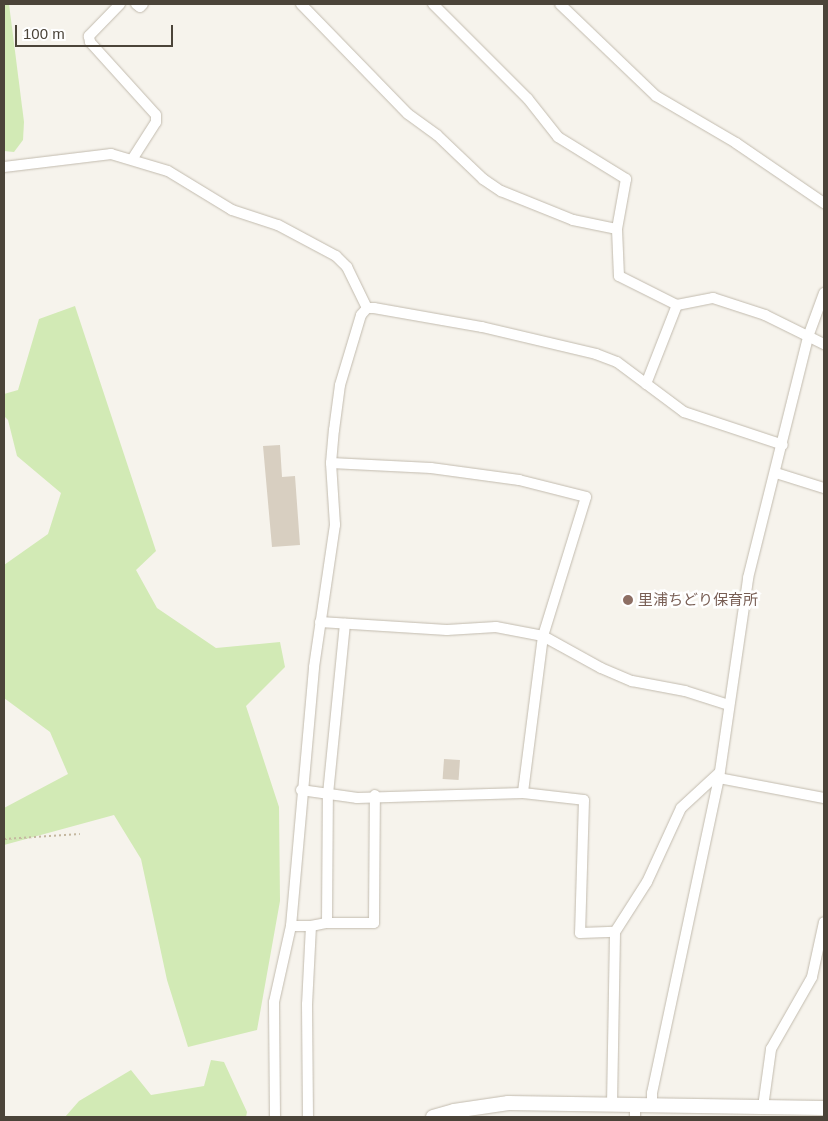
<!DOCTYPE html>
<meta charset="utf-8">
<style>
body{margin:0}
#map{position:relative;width:828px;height:1121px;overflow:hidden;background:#f6f3ec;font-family:Arial,"Noto Sans JP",sans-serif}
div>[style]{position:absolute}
.green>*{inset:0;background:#d2eab5}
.building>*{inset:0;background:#d8cfc1;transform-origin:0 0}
.path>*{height:2px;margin-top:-1px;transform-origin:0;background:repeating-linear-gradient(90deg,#c4b79f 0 2.5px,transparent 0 5px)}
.roads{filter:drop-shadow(0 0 1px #c2bbae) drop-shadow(0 0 1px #c2bbae)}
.minor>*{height:10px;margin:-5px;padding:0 5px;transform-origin:5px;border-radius:5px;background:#fff}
.tertiary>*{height:14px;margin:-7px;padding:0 7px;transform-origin:7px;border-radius:7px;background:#fff}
.dots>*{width:14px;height:14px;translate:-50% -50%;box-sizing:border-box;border:2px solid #fff;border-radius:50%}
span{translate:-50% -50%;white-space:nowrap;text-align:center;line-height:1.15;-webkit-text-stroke:5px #fff;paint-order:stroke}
.education-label{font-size:15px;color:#785e54}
.left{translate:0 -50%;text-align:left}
.frame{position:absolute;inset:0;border:5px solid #4b4439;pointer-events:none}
.scale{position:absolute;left:15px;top:25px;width:158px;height:22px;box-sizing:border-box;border:2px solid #4b4439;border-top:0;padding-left:6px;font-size:15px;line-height:18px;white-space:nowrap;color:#4b4439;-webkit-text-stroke:4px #fff;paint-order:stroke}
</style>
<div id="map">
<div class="green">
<i style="clip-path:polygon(4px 4px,9px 4px,24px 122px,23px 140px,14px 152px,4px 151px)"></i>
<i style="clip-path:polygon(75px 306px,156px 551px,136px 570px,157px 608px,216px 648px,280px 642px,285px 667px,246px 706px,279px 807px,280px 901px,257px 1030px,188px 1047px,167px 980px,141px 859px,114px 815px,4px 845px,4px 808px,68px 774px,50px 732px,4px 698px,4px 565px,48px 534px,61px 493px,17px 456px,8px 420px,4px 416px,4px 394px,18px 390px,39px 319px)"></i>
<i style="clip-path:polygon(211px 1060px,224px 1062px,247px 1112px,246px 1117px,65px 1117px,79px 1101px,131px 1070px,151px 1095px,204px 1086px)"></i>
</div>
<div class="building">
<i style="clip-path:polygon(280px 445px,282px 477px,295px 476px,300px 545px,272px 547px,263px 446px)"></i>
<i style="left:444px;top:759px;width:16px;height:20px;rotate:4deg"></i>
</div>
<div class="path">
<i style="left:4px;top:839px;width:76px;rotate:-3.8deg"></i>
</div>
<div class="roads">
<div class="minor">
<i style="left:120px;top:4px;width:45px;rotate:134.1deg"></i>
<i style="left:89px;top:36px;width:6px;rotate:81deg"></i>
<i style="left:90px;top:42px;width:98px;rotate:47.9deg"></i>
<i style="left:156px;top:115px;width:7px;rotate:90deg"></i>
<i style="left:156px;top:122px;width:43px;rotate:122.6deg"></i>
<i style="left:136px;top:4px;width:5px;rotate:37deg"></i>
<i style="left:140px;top:7px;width:4px;rotate:-45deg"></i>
<i style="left:301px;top:4px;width:153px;rotate:45.8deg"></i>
<i style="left:408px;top:114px;width:36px;rotate:36deg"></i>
<i style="left:437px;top:135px;width:64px;rotate:43.7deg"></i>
<i style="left:483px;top:179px;width:22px;rotate:34deg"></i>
<i style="left:501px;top:191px;width:78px;rotate:21.9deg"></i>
<i style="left:573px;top:220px;width:45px;rotate:11.6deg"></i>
<i style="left:433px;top:4px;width:134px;rotate:45deg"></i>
<i style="left:528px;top:99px;width:48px;rotate:51.7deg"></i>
<i style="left:558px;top:137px;width:80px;rotate:31.7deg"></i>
<i style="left:626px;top:179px;width:51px;rotate:100.2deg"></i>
<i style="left:617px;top:229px;width:47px;rotate:87.6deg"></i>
<i style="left:619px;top:276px;width:65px;rotate:26.6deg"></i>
<i style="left:677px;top:305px;width:37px;rotate:-11deg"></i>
<i style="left:713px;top:298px;width:55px;rotate:18.1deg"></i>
<i style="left:765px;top:315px;width:66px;rotate:26.2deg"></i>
<i style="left:560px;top:4px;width:133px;rotate:43.8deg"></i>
<i style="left:656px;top:96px;width:93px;rotate:30.4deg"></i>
<i style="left:736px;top:143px;width:107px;rotate:34.3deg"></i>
<i style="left:4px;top:167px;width:108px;rotate:-6.9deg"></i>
<i style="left:111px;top:154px;width:59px;rotate:16.6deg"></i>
<i style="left:168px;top:171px;width:75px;rotate:31.4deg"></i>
<i style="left:232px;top:210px;width:48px;rotate:18.1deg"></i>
<i style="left:278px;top:225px;width:66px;rotate:28.1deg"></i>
<i style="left:336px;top:256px;width:16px;rotate:45deg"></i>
<i style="left:347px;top:267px;width:46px;rotate:64deg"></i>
<i style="left:646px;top:384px;width:85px;rotate:-68.6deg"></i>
<i style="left:331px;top:463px;width:100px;rotate:2.9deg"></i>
<i style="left:431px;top:468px;width:89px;rotate:7.8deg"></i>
<i style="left:519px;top:480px;width:69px;rotate:14.2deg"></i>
<i style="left:586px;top:497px;width:145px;rotate:107.2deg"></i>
<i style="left:543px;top:636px;width:158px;rotate:97.3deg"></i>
<i style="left:776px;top:473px;width:50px;rotate:17.4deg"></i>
<i style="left:320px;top:622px;width:127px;rotate:3.6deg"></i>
<i style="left:447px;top:630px;width:49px;rotate:-3.5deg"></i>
<i style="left:496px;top:627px;width:48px;rotate:10.8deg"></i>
<i style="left:543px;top:636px;width:66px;rotate:28.9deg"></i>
<i style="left:601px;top:668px;width:34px;rotate:23deg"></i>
<i style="left:632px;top:681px;width:54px;rotate:10.7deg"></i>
<i style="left:685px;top:691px;width:46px;rotate:17.7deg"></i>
<i style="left:719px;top:778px;width:107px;rotate:10.8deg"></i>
<i style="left:301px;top:790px;width:57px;rotate:8.1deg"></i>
<i style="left:357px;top:798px;width:166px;rotate:-1.7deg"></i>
<i style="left:523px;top:793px;width:61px;rotate:6.5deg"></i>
<i style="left:584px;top:800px;width:133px;rotate:91.7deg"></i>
<i style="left:580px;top:933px;width:35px;rotate:-2deg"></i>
<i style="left:327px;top:923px;width:47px"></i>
<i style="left:374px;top:923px;width:128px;rotate:-89.6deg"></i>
<i style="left:291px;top:926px;width:20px"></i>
<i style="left:311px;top:926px;width:78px;rotate:92.9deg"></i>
<i style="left:307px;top:1004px;width:113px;rotate:89.5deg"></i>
<i style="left:311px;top:926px;width:16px;rotate:-11deg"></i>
<i style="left:327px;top:923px;width:129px;rotate:-89.6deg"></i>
<i style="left:328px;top:794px;width:171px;rotate:-84.3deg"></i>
<i style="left:612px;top:1105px;width:173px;rotate:-89deg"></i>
<i style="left:615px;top:932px;width:59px;rotate:-57.4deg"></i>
<i style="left:647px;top:882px;width:81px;rotate:-65.3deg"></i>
<i style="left:681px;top:808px;width:52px;rotate:-42.6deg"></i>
<i style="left:635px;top:1106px;width:11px;rotate:90deg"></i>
<i style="left:652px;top:1107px;width:14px;rotate:-90deg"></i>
<i style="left:652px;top:1093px;width:322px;rotate:-78deg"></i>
<i style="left:719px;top:778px;width:202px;rotate:-81.7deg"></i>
<i style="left:748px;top:578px;width:252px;rotate:-76deg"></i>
<i style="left:809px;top:334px;width:44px;rotate:-69.9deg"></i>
<i style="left:763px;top:1107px;width:59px;rotate:-82.1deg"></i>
<i style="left:771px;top:1049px;width:83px;rotate:-60.3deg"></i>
<i style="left:812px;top:977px;width:56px;rotate:-77.7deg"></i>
<i style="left:275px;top:1117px;width:115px;rotate:-90.5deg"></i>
<i style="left:274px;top:1002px;width:78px;rotate:-77.4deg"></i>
<i style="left:291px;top:926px;width:260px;rotate:-84.9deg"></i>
<i style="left:314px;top:667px;width:144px;rotate:-81.6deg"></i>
<i style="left:335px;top:525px;width:62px;rotate:-93.7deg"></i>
<i style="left:331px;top:463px;width:33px;rotate:-85deg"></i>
<i style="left:334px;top:430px;width:45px;rotate:-82.4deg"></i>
<i style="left:340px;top:385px;width:73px;rotate:-73.3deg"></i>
<i style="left:361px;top:315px;width:9px;rotate:-49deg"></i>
<i style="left:367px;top:308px;width:7px"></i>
<i style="left:374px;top:308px;width:110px;rotate:10deg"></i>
<i style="left:482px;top:327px;width:117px;rotate:13.3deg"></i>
<i style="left:596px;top:354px;width:22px;rotate:21deg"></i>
<i style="left:617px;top:362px;width:84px;rotate:36.7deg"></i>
<i style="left:684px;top:412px;width:104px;rotate:18.4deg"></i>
</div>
<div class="tertiary">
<i style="left:433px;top:1117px;width:22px;rotate:-16deg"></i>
<i style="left:454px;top:1111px;width:55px;rotate:-8.4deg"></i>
<i style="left:508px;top:1103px;width:316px;rotate:0.9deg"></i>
</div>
</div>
<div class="dots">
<i style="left:628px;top:600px;background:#8d6e63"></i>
</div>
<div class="education-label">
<span class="left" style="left:638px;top:600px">里浦ちどり保育所</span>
</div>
<div class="frame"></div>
<div class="scale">100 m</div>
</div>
